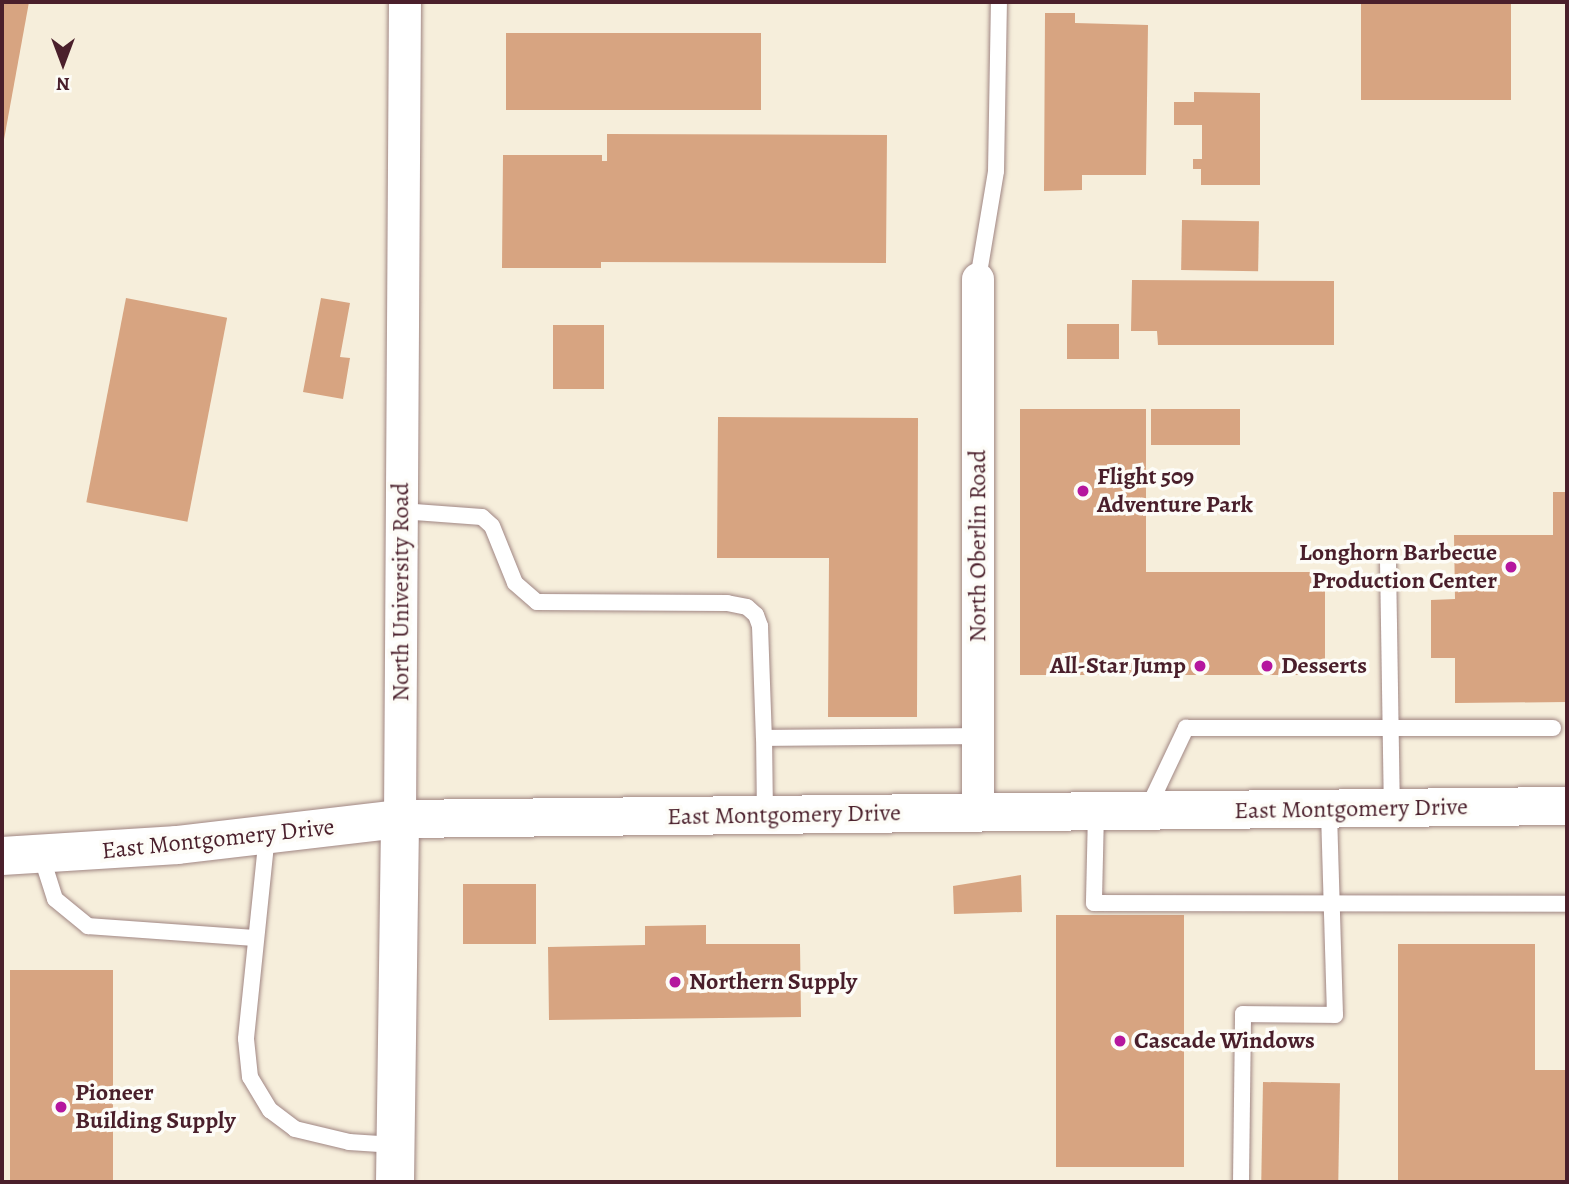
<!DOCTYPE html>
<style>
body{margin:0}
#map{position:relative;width:1569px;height:1184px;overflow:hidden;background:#f6eedb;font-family:Alegreya,serif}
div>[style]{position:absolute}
.building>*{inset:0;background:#d7a481;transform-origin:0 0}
.roads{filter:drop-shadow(0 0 2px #a08683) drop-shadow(0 0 2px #a08683)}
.service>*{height:16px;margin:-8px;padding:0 8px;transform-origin:8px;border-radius:8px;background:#fff}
.minor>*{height:32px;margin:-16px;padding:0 16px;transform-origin:16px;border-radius:16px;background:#fff}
.tertiary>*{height:38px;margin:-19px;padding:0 19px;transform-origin:19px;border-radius:19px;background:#fff}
.secondary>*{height:38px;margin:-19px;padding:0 19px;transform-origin:19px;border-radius:19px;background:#fff}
.dots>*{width:19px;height:19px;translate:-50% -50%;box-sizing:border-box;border:4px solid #fdfcf7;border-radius:50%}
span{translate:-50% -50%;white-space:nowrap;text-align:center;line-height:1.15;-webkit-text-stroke:7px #fdfcf7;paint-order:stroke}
.poi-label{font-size:24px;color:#4a1f2b;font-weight:700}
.left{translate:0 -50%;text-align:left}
.right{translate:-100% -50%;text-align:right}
.street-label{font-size:24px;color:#4a1f2b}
.frame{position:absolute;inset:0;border:4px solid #4a1f2b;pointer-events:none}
.north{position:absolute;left:28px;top:28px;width:70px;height:70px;-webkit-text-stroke:5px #fdfcf7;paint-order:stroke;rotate:180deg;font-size:19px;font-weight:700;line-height:28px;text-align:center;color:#4a1f2b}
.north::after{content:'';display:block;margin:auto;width:24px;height:32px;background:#4a1f2b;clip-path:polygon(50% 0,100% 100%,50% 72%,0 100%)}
</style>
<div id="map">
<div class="building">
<i style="clip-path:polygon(2px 2px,29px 2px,3px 145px,2px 145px)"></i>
<i style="left:1361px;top:2px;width:150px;height:98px"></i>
<i style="clip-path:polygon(1045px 13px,1075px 13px,1075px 23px,1148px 25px,1146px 175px,1082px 175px,1082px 190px,1044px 191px)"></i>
<i style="left:506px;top:33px;width:255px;height:77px"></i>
<i style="clip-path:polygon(1194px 92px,1260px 93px,1260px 185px,1201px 185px,1201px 169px,1193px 169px,1193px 159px,1202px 159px,1202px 125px,1174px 125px,1174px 102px,1194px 102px)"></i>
<i style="clip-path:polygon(607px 134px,887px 135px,886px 263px,601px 262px,601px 268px,502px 268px,503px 155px,602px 155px,602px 161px,607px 161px)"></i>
<i style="left:1182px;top:220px;width:77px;height:50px;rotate:1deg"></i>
<i style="clip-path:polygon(1132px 280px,1334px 281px,1334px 345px,1158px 345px,1157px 331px,1131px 331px)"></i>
<i style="left:126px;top:298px;width:103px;height:208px;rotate:11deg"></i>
<i style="clip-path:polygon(321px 298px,350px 303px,340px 357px,350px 358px,343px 399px,303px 392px)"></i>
<i style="left:1067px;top:324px;width:52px;height:35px"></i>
<i style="left:553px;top:325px;width:51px;height:64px"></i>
<i style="clip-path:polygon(1020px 409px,1146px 409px,1146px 572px,1325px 572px,1325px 675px,1020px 675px)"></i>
<i style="left:1240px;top:409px;width:36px;height:89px;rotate:90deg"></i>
<i style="clip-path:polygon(718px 417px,918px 418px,917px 717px,828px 717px,829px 558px,717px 558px)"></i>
<i style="clip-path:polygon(1553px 492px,1567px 492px,1567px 702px,1455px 703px,1455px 658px,1431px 658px,1431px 600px,1455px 599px,1454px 535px,1553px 535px)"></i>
<i style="clip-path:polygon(1021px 875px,1022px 912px,954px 914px,953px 886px)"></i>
<i style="left:463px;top:884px;width:73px;height:60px"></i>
<i style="left:1056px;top:915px;width:128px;height:252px"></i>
<i style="clip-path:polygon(706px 925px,706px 944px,800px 944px,801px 1017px,549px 1020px,548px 947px,645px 945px,645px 926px)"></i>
<i style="clip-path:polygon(1398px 944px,1535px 944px,1535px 1070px,1567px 1070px,1567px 1182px,1398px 1182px)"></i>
<i style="left:10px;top:970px;width:103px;height:212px"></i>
<i style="left:1263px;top:1082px;width:77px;height:100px;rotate:1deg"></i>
</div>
<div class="roads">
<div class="service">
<i style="left:978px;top:279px;width:109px;rotate:-80.5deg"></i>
<i style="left:996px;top:171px;width:169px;rotate:-89deg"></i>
<i style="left:401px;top:511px;width:81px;rotate:4.2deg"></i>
<i style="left:482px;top:517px;width:13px;rotate:42deg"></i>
<i style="left:492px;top:526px;width:61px;rotate:68deg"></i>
<i style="left:515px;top:583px;width:29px;rotate:41deg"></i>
<i style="left:537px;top:602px;width:190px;rotate:0.3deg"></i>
<i style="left:727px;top:603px;width:20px;rotate:11deg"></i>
<i style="left:747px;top:607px;width:12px;rotate:42deg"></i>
<i style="left:756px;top:615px;width:12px;rotate:70deg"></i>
<i style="left:760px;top:626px;width:112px;rotate:88deg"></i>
<i style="left:1388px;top:561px;width:248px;rotate:89.1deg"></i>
<i style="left:1148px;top:808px;width:89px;rotate:-64.6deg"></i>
<i style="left:1186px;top:728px;width:367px"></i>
<i style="left:1096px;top:812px;width:91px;rotate:91.3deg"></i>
<i style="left:1094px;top:903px;width:473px;rotate:0.1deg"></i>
<i style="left:765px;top:816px;width:78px;rotate:-90.7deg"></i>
<i style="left:764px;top:738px;width:214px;rotate:-0.5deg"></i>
<i style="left:267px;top:835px;width:205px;rotate:95.9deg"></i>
<i style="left:246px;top:1039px;width:38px;rotate:84deg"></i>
<i style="left:250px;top:1077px;width:39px;rotate:59deg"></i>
<i style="left:270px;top:1110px;width:31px;rotate:37deg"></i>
<i style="left:295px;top:1129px;width:56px;rotate:13.5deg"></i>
<i style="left:349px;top:1142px;width:46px;rotate:3.7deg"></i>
<i style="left:41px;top:855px;width:46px;rotate:72.3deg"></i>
<i style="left:55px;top:899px;width:43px;rotate:39.3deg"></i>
<i style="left:88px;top:926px;width:166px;rotate:4.1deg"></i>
<i style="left:1241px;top:1182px;width:168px;rotate:-89.3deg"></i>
<i style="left:1243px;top:1014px;width:92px;rotate:0.6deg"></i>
<i style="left:1335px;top:1015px;width:205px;rotate:-91.7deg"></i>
</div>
<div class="minor">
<i style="left:978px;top:814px;width:535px;rotate:-90deg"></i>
<i style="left:400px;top:819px;width:817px;rotate:-89.65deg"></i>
</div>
<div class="tertiary">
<i style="left:395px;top:1182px;width:363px;rotate:-89.2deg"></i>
</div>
<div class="secondary">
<i style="left:2px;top:856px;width:176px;rotate:-3.6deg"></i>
<i style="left:178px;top:845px;width:224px;rotate:-6.7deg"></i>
<i style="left:400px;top:819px;width:1167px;rotate:-0.64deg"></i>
</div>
</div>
<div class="dots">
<i style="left:1083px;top:491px;background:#b5179e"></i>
<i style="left:1511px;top:567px;background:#b5179e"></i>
<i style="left:1200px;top:666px;background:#b5179e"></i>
<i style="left:1267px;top:666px;background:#b5179e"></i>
<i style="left:675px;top:982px;background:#b5179e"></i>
<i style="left:1120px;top:1041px;background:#b5179e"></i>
<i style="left:61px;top:1107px;background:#b5179e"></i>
</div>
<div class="poi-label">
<span class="left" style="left:1097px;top:491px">Flight 509<br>Adventure Park</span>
<span class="right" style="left:1497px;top:567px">Longhorn Barbecue<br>Production Center</span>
<span class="right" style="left:1186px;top:666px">All-Star Jump</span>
<span class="left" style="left:1281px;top:666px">Desserts</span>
<span class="left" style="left:689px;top:982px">Northern Supply</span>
<span class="left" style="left:1134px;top:1041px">Cascade Windows</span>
<span class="left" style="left:75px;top:1107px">Pioneer<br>Building Supply</span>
</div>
<div class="street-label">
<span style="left:978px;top:546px;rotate:-90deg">North Oberlin Road</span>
<span style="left:401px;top:592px;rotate:-90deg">North University Road</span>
<span style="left:1351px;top:809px;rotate:-1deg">East Montgomery Drive</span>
<span style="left:784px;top:815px;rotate:-1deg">East Montgomery Drive</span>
<span style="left:218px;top:839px;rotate:-6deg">East Montgomery Drive</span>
</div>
<div class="frame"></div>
<div class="north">N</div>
</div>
